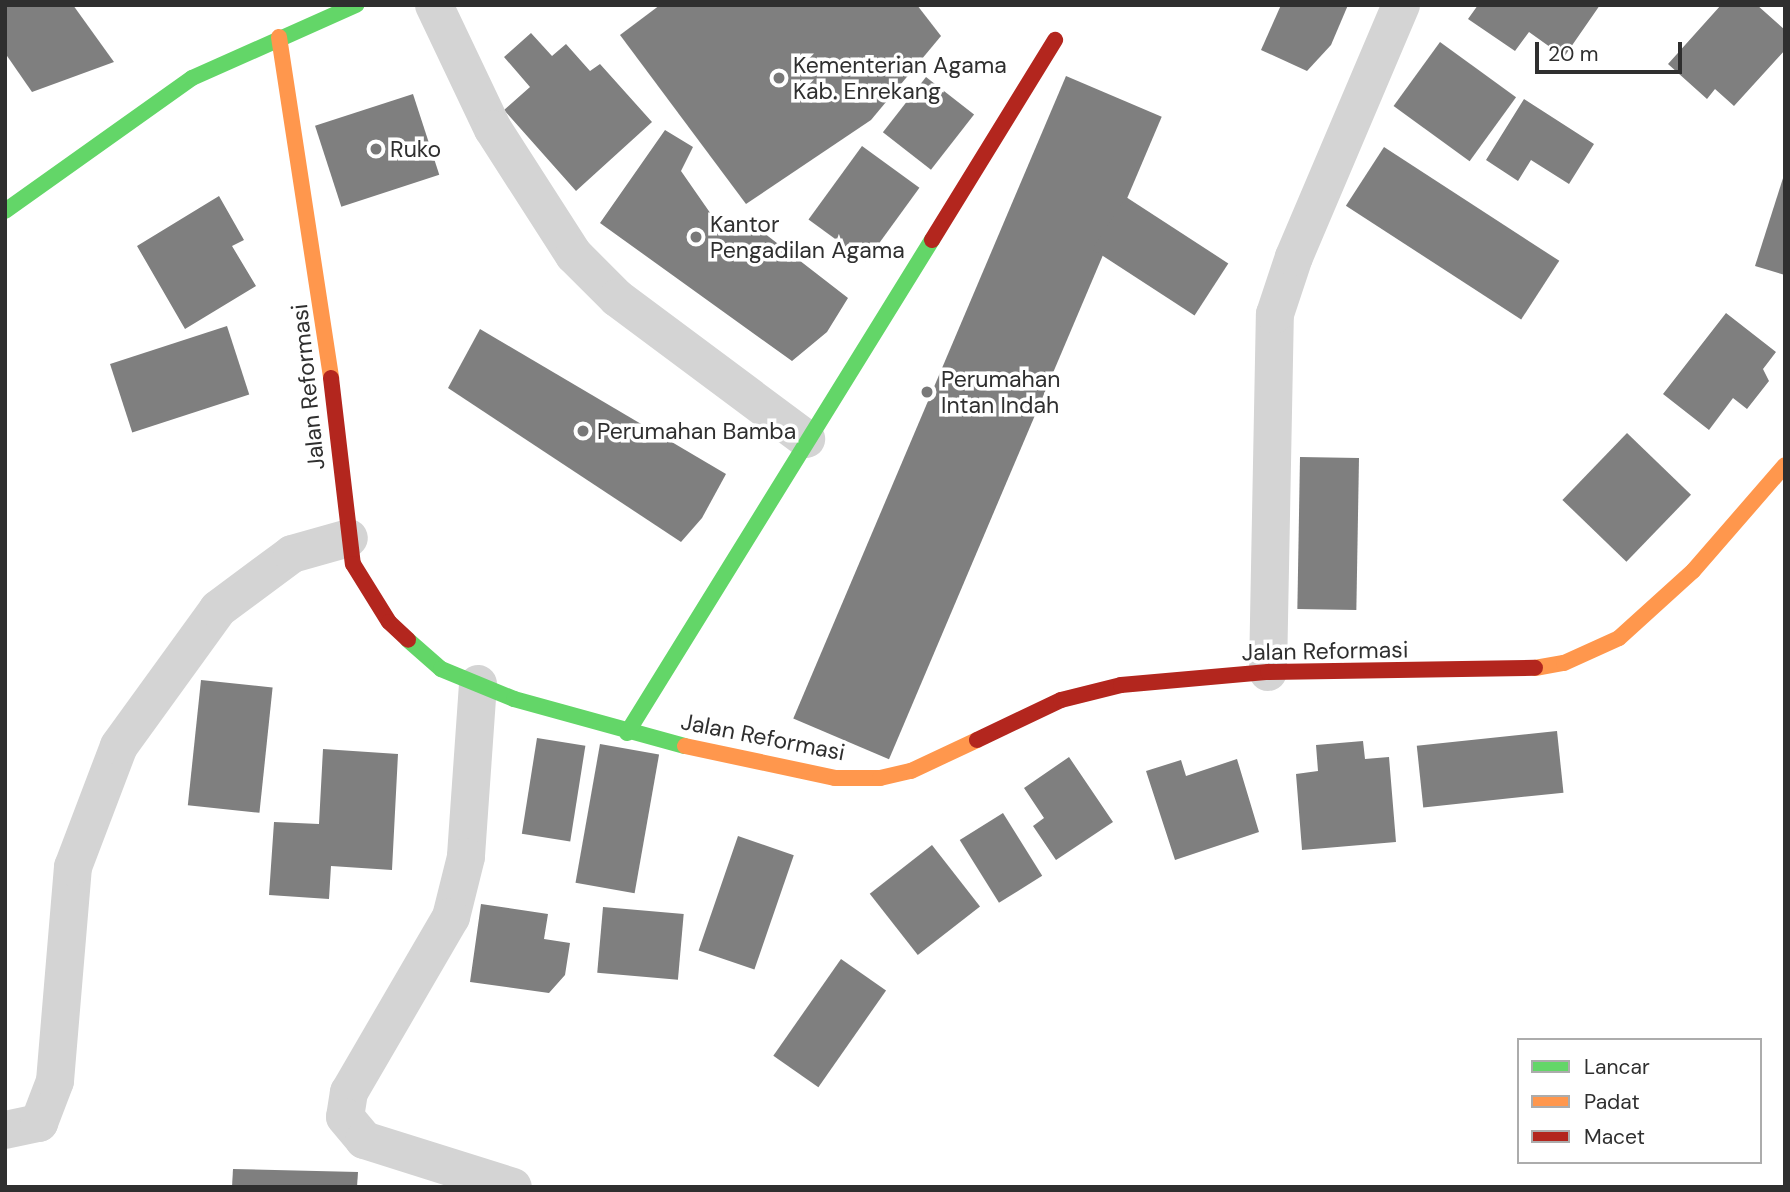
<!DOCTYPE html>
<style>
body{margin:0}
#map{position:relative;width:1790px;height:1192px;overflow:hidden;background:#fff;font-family:"DM Sans",sans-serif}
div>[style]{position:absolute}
.building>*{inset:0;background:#7f7f7f;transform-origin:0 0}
.street>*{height:38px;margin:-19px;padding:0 19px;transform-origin:19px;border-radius:19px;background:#d4d4d4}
.fast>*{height:16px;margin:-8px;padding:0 8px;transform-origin:8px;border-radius:8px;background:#63d668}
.slow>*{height:16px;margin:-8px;padding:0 8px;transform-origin:8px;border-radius:8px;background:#ff974d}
.jam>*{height:16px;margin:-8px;padding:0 8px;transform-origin:8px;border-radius:8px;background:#b3261e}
.dots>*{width:19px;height:19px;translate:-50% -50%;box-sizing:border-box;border:4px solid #fff;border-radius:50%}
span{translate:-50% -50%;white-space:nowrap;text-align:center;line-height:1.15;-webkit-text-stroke:7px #fff;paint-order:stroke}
.poi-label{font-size:23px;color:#2f2f2f}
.left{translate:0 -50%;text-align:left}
.street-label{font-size:23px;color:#2f2f2f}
.frame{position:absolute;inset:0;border:7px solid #2f2f2f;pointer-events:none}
.legend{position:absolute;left:1517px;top:1038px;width:245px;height:126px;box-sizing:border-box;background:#fff;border:2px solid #acacac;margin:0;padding:9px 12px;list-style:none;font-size:21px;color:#2f2f2f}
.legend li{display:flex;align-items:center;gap:14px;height:35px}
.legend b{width:35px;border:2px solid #acacac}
.scale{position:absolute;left:1535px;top:42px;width:147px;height:32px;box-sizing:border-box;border:4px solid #2f2f2f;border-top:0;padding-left:9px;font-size:21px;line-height:24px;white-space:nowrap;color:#2f2f2f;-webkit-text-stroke:5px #fff;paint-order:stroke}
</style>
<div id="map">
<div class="building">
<i style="clip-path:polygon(5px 5px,73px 5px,114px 62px,32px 92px,5px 53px)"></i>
<i style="clip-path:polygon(660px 5px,917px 5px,941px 36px,871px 120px,746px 204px,620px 35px)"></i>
<i style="clip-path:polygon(1281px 5px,1348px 5px,1331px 45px,1307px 71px,1261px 50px)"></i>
<i style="clip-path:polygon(1478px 5px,1600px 5px,1564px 57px,1529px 32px,1515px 51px,1468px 19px)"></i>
<i style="clip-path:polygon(1721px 5px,1757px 5px,1785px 30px,1785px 50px,1734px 106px,1715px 89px,1707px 99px,1668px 64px)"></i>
<i style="clip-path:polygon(531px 33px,552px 56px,566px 44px,590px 71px,600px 64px,652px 122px,576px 191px,504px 110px,530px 87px,504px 57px)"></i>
<i style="left:1440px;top:42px;width:94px;height:79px;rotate:36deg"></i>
<i style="left:1066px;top:76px;width:104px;height:698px;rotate:23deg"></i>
<i style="left:926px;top:77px;width:61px;height:70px;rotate:38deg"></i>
<i style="left:413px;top:94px;width:85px;height:103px;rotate:72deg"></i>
<i style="clip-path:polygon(1524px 99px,1594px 144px,1569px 184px,1531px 160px,1518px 181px,1486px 160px)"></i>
<i style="clip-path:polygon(665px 130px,693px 147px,681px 171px,713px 217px,746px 219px,848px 298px,827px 332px,792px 361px,600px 223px)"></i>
<i style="left:862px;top:146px;width:71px;height:91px;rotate:36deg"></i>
<i style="left:1384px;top:147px;width:209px;height:70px;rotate:33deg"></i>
<i style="clip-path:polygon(1784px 175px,1785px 175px,1785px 275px,1755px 266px)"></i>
<i style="clip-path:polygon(219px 196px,244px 240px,232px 246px,256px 286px,185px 329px,137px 246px)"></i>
<i style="left:1126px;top:197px;width:122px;height:62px;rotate:33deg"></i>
<i style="clip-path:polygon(1726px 313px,1776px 352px,1763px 369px,1769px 381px,1747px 409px,1733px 398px,1709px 430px,1663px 394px)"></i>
<i style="left:227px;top:326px;width:72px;height:123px;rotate:72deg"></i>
<i style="clip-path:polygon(480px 329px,726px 474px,702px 518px,681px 542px,448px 388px)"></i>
<i style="left:1627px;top:433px;width:89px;height:93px;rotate:44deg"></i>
<i style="left:1300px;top:457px;width:59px;height:152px;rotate:1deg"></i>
<i style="left:201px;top:680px;width:72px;height:126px;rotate:6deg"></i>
<i style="left:1557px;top:731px;width:62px;height:141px;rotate:84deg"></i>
<i style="left:537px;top:738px;width:49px;height:97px;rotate:9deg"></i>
<i style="clip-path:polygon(1363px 741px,1365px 759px,1389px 757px,1396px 842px,1302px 850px,1296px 774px,1318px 771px,1316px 745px)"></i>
<i style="left:600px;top:744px;width:60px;height:141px;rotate:10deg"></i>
<i style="clip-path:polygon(323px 749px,398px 754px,392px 870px,331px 866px,329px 899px,269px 895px,274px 822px,319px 824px)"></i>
<i style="clip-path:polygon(1069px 757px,1113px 822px,1056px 860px,1033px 826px,1044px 818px,1024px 788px)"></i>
<i style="clip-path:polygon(1237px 759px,1259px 832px,1175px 860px,1146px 771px,1181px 760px,1186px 776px)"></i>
<i style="left:1003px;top:813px;width:74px;height:51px;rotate:58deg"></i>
<i style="left:738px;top:836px;width:59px;height:121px;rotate:19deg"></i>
<i style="left:932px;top:845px;width:78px;height:79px;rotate:52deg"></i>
<i style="clip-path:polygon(481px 904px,548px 914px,544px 939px,570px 943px,565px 975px,549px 993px,470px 982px)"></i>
<i style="left:603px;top:907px;width:81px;height:66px;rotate:5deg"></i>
<i style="left:841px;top:959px;width:55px;height:118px;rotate:35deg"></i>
<i style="clip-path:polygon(233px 1169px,358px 1172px,357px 1187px,232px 1187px)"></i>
</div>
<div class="street">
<i style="left:434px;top:5px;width:137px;rotate:64.6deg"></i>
<i style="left:493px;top:129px;width:150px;rotate:57.3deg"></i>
<i style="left:574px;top:255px;width:61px;rotate:45deg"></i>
<i style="left:617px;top:298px;width:236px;rotate:36.7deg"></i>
<i style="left:1268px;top:672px;width:358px;rotate:-88.9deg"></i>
<i style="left:1275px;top:314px;width:60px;rotate:-71.6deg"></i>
<i style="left:1294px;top:257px;width:274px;rotate:-67deg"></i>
<i style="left:478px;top:684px;width:173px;rotate:94deg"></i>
<i style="left:466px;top:857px;width:62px;rotate:104deg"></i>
<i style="left:451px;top:917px;width:203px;rotate:120.2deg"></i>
<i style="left:349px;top:1092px;width:25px;rotate:99deg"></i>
<i style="left:345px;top:1117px;width:30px;rotate:50deg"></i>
<i style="left:364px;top:1140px;width:156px;rotate:17.5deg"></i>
<i style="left:5px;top:1130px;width:35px;rotate:-12deg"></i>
<i style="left:39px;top:1123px;width:45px;rotate:-69.1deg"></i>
<i style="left:55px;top:1081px;width:215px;rotate:-85.2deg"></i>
<i style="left:73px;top:867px;width:129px;rotate:-69.2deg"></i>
<i style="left:119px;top:746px;width:169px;rotate:-54.1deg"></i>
<i style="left:218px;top:609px;width:92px;rotate:-36.6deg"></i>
<i style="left:292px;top:554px;width:59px;rotate:-15.7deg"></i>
</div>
<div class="fast">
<i style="left:5px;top:211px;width:229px;rotate:-35.4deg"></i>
<i style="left:192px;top:78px;width:180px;rotate:-24deg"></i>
<i style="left:408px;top:640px;width:44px;rotate:41.3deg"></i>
<i style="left:441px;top:669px;width:79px;rotate:22.3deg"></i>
<i style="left:514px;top:699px;width:177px;rotate:15.4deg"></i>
<i style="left:627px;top:733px;width:580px;rotate:-58.26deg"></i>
</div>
<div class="slow">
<i style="left:279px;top:37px;width:345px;rotate:81.3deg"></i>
<i style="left:1535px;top:668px;width:29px;rotate:-10deg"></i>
<i style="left:1564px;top:663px;width:60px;rotate:-24.4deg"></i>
<i style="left:1619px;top:638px;width:100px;rotate:-42.2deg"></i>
<i style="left:1693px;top:571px;width:140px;rotate:-49deg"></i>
<i style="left:685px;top:746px;width:153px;rotate:12deg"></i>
<i style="left:835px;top:778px;width:45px"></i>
<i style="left:880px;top:778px;width:32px;rotate:-13deg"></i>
<i style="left:911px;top:771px;width:73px;rotate:-25.2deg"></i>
</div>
<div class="jam">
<i style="left:932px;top:240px;width:235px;rotate:-58.4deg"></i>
<i style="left:331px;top:378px;width:187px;rotate:83.3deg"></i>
<i style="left:353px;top:564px;width:68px;rotate:58.2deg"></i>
<i style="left:389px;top:622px;width:26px;rotate:43deg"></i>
<i style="left:977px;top:740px;width:93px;rotate:-25.5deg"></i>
<i style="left:1061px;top:700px;width:62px;rotate:-14deg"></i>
<i style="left:1121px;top:685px;width:148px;rotate:-5.1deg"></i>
<i style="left:1268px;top:672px;width:267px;rotate:-0.9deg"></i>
</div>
<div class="dots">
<i style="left:779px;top:78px;background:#787878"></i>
<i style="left:376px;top:149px;background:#787878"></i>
<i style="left:696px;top:237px;background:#787878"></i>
<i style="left:927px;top:392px;background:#787878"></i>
<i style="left:583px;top:431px;background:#787878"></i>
</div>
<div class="poi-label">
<span class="left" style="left:793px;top:78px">Kementerian Agama<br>Kab. Enrekang</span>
<span class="left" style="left:390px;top:149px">Ruko</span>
<span class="left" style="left:710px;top:237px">Kantor<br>Pengadilan Agama</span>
<span class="left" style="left:941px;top:392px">Perumahan<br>Intan Indah</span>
<span class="left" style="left:597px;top:431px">Perumahan Bamba</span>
</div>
<div class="street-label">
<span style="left:308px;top:387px;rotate:-96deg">Jalan Reformasi</span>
<span style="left:1325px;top:651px;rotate:-1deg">Jalan Reformasi</span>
<span style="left:763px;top:737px;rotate:11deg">Jalan Reformasi</span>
</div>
<div class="frame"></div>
<ul class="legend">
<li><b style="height:9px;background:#63d668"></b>Lancar</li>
<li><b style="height:9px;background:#ff974d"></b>Padat</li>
<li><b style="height:9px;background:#b3261e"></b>Macet</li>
</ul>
<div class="scale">20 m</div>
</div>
